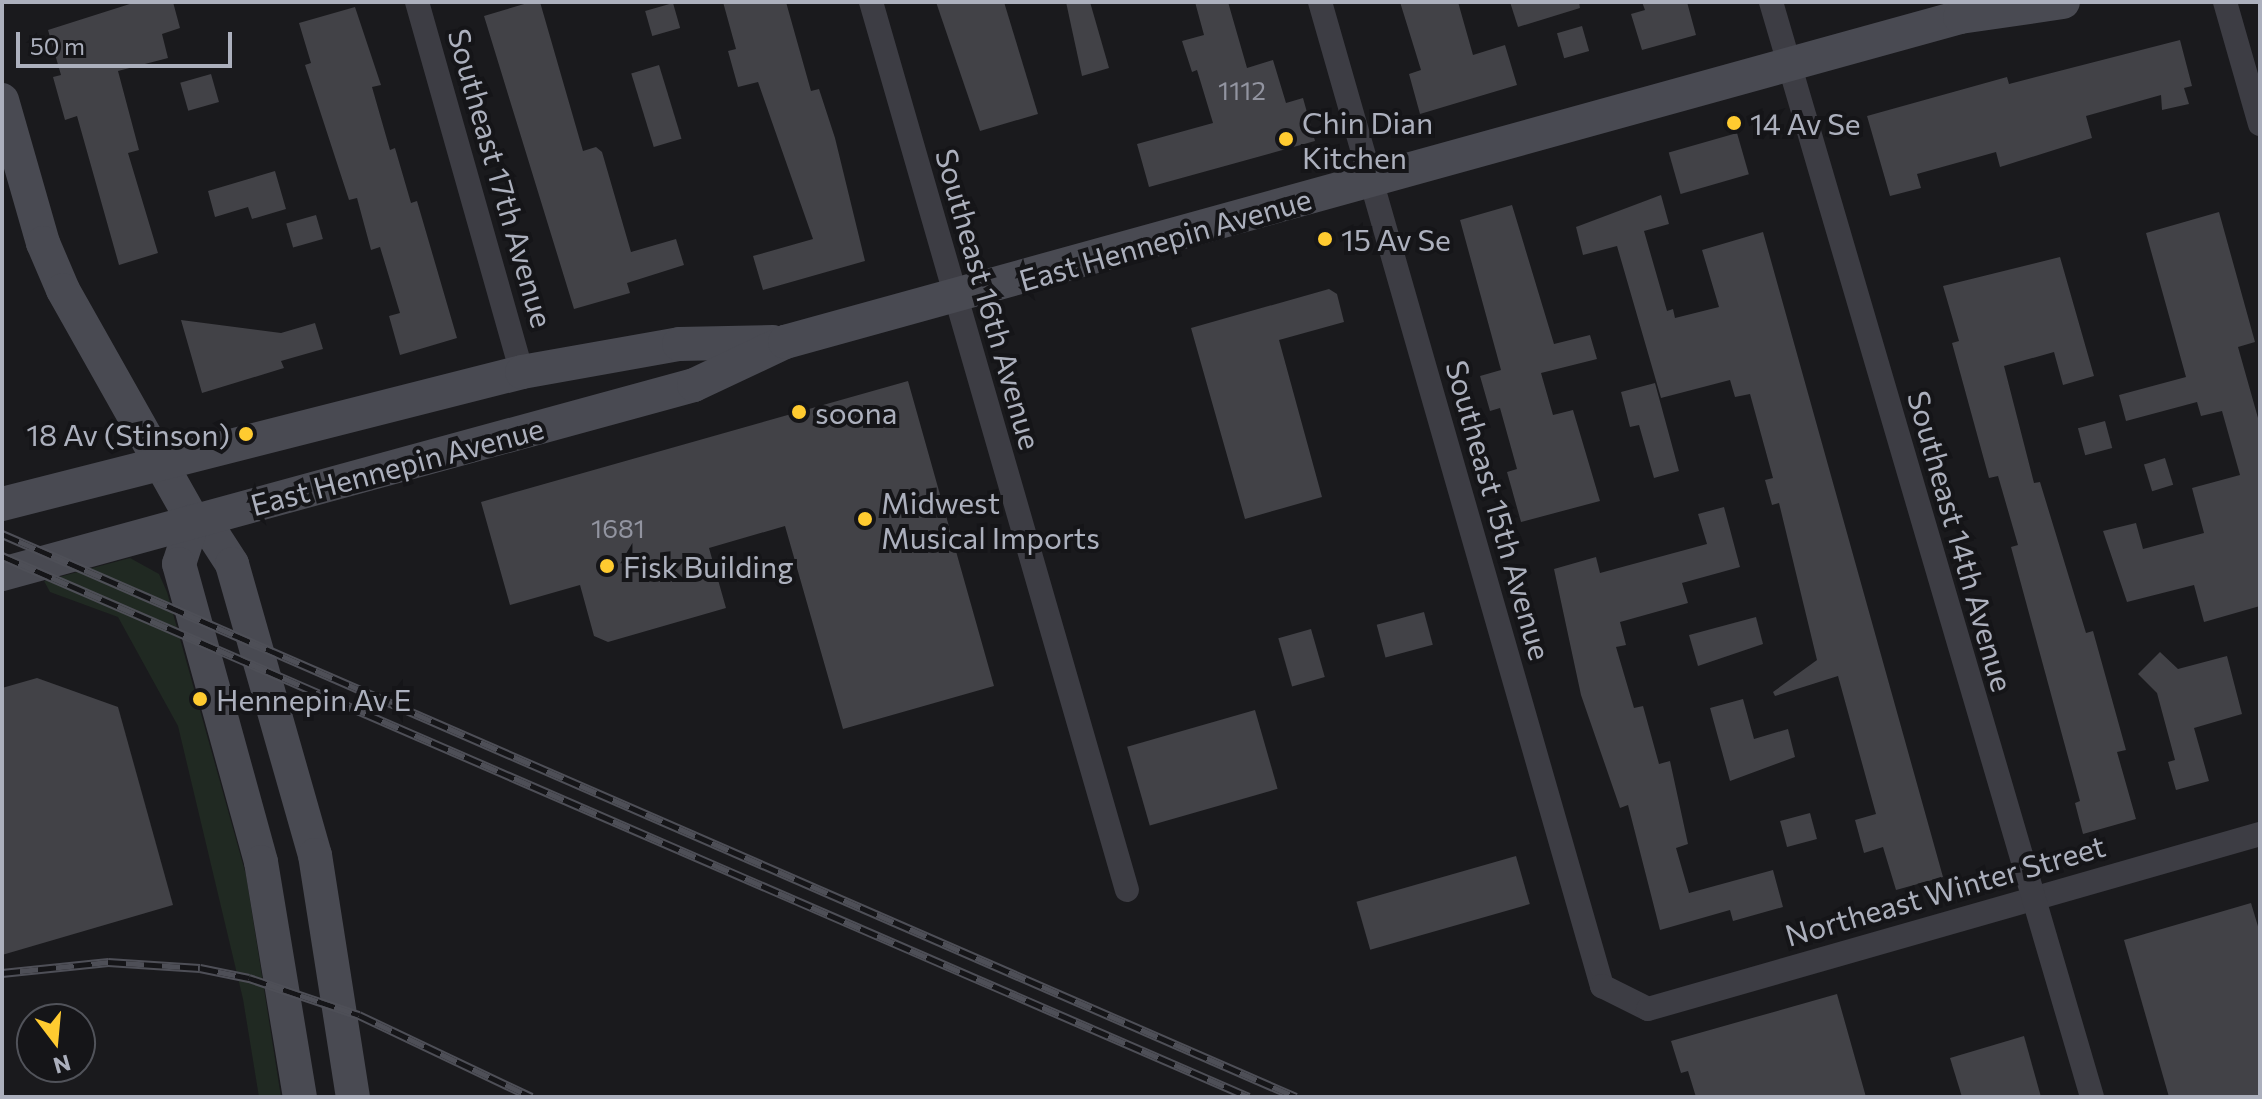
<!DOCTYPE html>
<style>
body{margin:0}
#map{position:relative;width:2262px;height:1099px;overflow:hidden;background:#1a1a1d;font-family:Commissioner,sans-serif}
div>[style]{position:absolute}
.green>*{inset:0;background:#202922}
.building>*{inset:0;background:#424247;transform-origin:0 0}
.street>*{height:24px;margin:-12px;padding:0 12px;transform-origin:12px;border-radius:12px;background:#3d3d44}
.secondary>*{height:34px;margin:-17px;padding:0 17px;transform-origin:17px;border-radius:17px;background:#494a52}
.rail>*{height:9px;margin-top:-4.5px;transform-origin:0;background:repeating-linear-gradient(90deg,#151518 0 18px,#4e4f57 0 36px);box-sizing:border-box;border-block:2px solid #4e4f57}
.dots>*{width:22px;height:22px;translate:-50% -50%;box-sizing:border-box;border:4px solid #151518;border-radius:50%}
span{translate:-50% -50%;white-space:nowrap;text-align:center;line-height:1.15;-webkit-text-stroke:8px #151518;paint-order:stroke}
.number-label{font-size:26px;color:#9294a0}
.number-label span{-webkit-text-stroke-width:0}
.poi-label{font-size:30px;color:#acb0bd}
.left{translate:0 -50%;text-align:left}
.right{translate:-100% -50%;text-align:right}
.street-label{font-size:30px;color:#acb0bd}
.frame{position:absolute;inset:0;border:4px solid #acb0bd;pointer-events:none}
.north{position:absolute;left:16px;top:1003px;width:80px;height:80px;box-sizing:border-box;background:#151518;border:2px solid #51535a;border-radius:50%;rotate:164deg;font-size:22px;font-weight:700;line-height:32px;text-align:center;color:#acb0bd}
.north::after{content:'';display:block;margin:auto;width:28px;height:36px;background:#ffcb30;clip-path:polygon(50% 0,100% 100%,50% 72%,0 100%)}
.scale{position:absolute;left:16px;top:32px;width:216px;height:36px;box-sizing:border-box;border:4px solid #acb0bd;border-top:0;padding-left:10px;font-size:24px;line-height:28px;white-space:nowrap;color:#acb0bd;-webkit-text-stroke:6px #151518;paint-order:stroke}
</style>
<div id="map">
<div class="green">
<i style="clip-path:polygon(130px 558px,159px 574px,167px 592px,246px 875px,281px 1097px,259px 1097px,243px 999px,178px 726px,118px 617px,50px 592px,44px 581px)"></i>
</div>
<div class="building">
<i style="clip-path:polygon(136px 2px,173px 2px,180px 28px,162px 34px,168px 58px,118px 71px,139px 150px,128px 153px,158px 253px,119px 265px,77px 116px,65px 120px,53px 77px,61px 75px,48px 30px)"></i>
<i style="clip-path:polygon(531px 2px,540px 2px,583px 151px,596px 147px,602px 152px,631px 252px,676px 239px,684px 265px,627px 283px,630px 293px,574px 309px,484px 16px)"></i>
<i style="clip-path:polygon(723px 2px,786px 2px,811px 91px,819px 89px,835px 138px,865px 261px,763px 290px,753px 256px,813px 239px,758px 82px,738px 87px,728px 51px,736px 49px)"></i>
<i style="clip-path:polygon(936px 2px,1004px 2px,1038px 114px,980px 131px)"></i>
<i style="clip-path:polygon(1066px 2px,1090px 2px,1109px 68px,1082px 76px)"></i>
<i style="clip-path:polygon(1195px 2px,1228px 2px,1247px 68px,1273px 60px,1286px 103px,1303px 98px,1315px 141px,1149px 187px,1137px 144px,1213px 123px,1197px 70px,1192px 72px,1182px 41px,1204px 35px)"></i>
<i style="clip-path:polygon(1400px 2px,1458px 2px,1473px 55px,1505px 45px,1517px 85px,1420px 114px,1409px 74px,1421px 70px)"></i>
<i style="clip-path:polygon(1510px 2px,1579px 2px,1580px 8px,1518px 27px)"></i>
<i style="clip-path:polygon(1642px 2px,1687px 2px,1696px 35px,1642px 50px,1631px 14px,1645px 10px)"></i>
<i style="left:673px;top:3px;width:26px;height:29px;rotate:74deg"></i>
<i style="clip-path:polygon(355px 7px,381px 85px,372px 87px,390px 150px,395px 148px,411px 203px,417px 201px,457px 338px,400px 355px,389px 316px,400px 313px,380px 247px,371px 250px,357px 198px,349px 200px,305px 65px,311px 63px,299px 23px)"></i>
<i style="left:1582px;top:26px;width:26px;height:26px;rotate:74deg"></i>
<i style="clip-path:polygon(2180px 40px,2192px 86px,2184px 88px,2189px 104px,2162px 110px,2161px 95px,2086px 116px,2092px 138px,2000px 167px,1996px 152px,1917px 174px,1921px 188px,1890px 196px,1867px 116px,2007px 77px,2009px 84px)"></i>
<i style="left:659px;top:65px;width:77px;height:29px;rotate:73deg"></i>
<i style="left:211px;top:74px;width:29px;height:32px;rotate:74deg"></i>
<i style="left:1737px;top:133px;width:43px;height:71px;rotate:74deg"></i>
<i style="clip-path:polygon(275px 171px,286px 209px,252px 219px,248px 207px,215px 217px,208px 191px)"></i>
<i style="clip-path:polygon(1661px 195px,1669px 224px,1644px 231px,1667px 311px,1673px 309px,1675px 318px,1719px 307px,1702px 250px,1763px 232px,1943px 877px,1896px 890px,1883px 847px,1864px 853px,1855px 820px,1876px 814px,1838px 676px,1775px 696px,1773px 692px,1817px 660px,1779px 503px,1772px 505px,1765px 480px,1773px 478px,1750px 394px,1735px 397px,1730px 380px,1661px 398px,1617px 246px,1583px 255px,1576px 227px)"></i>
<i style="clip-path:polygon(1512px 205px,1554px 344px,1590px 335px,1597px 359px,1541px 373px,1553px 415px,1573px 410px,1600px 501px,1521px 522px,1507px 472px,1517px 469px,1500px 408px,1490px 411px,1480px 376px,1501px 370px,1460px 220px)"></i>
<i style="clip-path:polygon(2219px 212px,2255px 342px,2238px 347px,2260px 425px,2260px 606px,2204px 622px,2194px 585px,2127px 602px,2103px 531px,2136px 523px,2143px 549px,2204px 533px,2192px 488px,2240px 475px,2222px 411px,2201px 416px,2197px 402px,2126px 421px,2119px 395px,2186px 377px,2146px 233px)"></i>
<i style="left:316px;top:215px;width:25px;height:31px;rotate:74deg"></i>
<i style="clip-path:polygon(2060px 257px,2094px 376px,2063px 385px,2054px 352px,2004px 366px,2034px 483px,2040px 482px,2086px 633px,2093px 631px,2126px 750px,2117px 752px,2136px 819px,2083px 834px,2075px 803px,2080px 801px,2011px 547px,2018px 545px,1998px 476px,1989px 478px,1952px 343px,1959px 341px,1943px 286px)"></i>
<i style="clip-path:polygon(1329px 289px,1337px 294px,1344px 322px,1279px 340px,1322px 497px,1245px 519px,1191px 328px)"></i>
<i style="clip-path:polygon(181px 320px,281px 333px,315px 323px,323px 349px,281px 361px,284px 368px,202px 393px)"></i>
<i style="clip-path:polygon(908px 381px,994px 686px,843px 729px,785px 526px,709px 548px,726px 608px,608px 642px,594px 636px,580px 585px,510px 605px,481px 502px)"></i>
<i style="clip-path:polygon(1655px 383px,1679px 471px,1654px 478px,1639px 425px,1630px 427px,1621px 392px)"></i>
<i style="left:2105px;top:421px;width:28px;height:28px;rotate:75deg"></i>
<i style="left:2165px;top:458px;width:28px;height:22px;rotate:73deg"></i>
<i style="clip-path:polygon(1724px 507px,1740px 567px,1682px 583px,1688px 603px,1620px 622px,1626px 645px,1616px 647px,1634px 708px,1643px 706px,1659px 764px,1670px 761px,1688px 844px,1676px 848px,1689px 893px,1773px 870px,1783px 907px,1733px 921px,1730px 910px,1660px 930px,1628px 805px,1620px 808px,1581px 695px,1554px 569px,1596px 557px,1600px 573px,1707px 544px,1698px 514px)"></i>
<i style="left:1424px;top:612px;width:34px;height:49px;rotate:75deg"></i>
<i style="clip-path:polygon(1756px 617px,1763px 644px,1698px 666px,1689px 635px)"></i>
<i style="left:1311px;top:629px;width:50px;height:34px;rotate:74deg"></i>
<i style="clip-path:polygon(2160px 652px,2178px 669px,2227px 656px,2242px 714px,2194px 728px,2209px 781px,2176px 790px,2168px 762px,2175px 760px,2157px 693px,2138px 674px)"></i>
<i style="clip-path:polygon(37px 678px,118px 707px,173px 905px,2px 955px,2px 688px)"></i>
<i style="clip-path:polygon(1743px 699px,1754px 739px,1788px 729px,1795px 757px,1730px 781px,1710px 708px)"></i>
<i style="left:1255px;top:710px;width:82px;height:133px;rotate:74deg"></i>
<i style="left:1810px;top:813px;width:27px;height:31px;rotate:75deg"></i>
<i style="left:1516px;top:856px;width:50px;height:166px;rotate:74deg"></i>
<i style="clip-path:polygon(2251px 903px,2260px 933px,2260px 1097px,2169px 1097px,2124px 940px)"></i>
<i style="clip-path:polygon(1837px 994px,1866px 1097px,1696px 1097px,1688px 1071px,1681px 1073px,1671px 1041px)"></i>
<i style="clip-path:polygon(2024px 1036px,2041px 1097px,1962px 1097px,1950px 1058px)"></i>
</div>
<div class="street">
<i style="left:417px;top:2px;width:385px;rotate:74.2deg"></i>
<i style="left:871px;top:2px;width:924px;rotate:73.92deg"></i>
<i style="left:1320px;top:2px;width:1024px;rotate:74.01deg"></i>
<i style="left:1602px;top:986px;width:51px;rotate:26.6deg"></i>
<i style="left:1648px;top:1009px;width:637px;rotate:-15.96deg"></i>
<i style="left:1771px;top:2px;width:1141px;rotate:73.66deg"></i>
<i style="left:2225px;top:2px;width:127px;rotate:74deg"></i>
</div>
<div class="secondary">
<i style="left:2px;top:100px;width:149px;rotate:74deg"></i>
<i style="left:43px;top:243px;width:51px;rotate:66.9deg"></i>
<i style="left:63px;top:290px;width:265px;rotate:60.6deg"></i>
<i style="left:193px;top:521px;width:26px;rotate:36deg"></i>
<i style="left:214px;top:536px;width:33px;rotate:57deg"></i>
<i style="left:232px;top:564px;width:303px;rotate:74.1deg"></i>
<i style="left:315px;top:855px;width:245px;rotate:81.1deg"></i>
<i style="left:2px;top:504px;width:536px;rotate:-14.24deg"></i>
<i style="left:522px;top:372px;width:159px;rotate:-10.1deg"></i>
<i style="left:679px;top:344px;width:94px;rotate:-1.2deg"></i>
<i style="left:193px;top:521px;width:45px;rotate:108deg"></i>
<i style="left:179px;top:564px;width:309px;rotate:74.6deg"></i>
<i style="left:261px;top:862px;width:238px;rotate:80.6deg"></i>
<i style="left:2px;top:574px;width:717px;rotate:-15.28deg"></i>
<i style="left:694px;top:385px;width:101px;rotate:-25.3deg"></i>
<i style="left:785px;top:342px;width:1219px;rotate:-15.46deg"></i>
<i style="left:1960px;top:17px;width:104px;rotate:-8.3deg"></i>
</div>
<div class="rail">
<i style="left:2px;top:534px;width:1411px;rotate:23.51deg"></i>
<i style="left:2px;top:556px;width:1359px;rotate:23.45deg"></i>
<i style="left:2px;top:973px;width:107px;rotate:-5.9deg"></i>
<i style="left:108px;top:962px;width:92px;rotate:3.7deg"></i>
<i style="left:200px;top:968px;width:50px;rotate:11.5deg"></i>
<i style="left:249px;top:978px;width:116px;rotate:18.6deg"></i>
<i style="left:359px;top:1015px;width:191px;rotate:25.4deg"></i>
</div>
<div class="dots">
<i style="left:1734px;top:123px;background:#ffcb30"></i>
<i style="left:1286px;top:139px;background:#ffcb30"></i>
<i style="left:1325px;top:239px;background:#ffcb30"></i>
<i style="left:799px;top:412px;background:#ffcb30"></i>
<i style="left:246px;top:434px;background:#ffcb30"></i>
<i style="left:865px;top:519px;background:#ffcb30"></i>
<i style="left:607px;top:566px;background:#ffcb30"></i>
<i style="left:200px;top:699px;background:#ffcb30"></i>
</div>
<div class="number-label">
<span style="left:1242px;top:90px">1112</span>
<span style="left:618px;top:528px">1681</span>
</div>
<div class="poi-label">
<span class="left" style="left:1302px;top:139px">Chin Dian<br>Kitchen</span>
<span class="left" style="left:1750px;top:123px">14 Av Se</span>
<span class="left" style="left:1341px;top:239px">15 Av Se</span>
<span class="left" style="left:815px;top:412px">soona</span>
<span class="right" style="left:230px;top:434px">18 Av (Stinson)</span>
<span class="left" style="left:881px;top:519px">Midwest<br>Musical Imports</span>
<span class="left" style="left:623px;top:566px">Fisk Building</span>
<span class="left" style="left:216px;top:699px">Hennepin Av E</span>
</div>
<div class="street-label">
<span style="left:501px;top:178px;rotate:74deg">Southeast 17th Avenue</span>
<span style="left:1165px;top:239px;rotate:-16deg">East Hennepin Avenue</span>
<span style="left:989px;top:299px;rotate:74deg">Southeast 16th Avenue</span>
<span style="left:397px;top:466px;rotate:-15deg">East Hennepin Avenue</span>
<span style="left:1499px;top:510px;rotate:74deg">Southeast 15th Avenue</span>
<span style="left:1961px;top:541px;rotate:74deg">Southeast 14th Avenue</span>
<span style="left:1945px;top:890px;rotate:-16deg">Northeast Winter Street</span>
</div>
<div class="frame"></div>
<div class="north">N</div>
<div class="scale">50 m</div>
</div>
